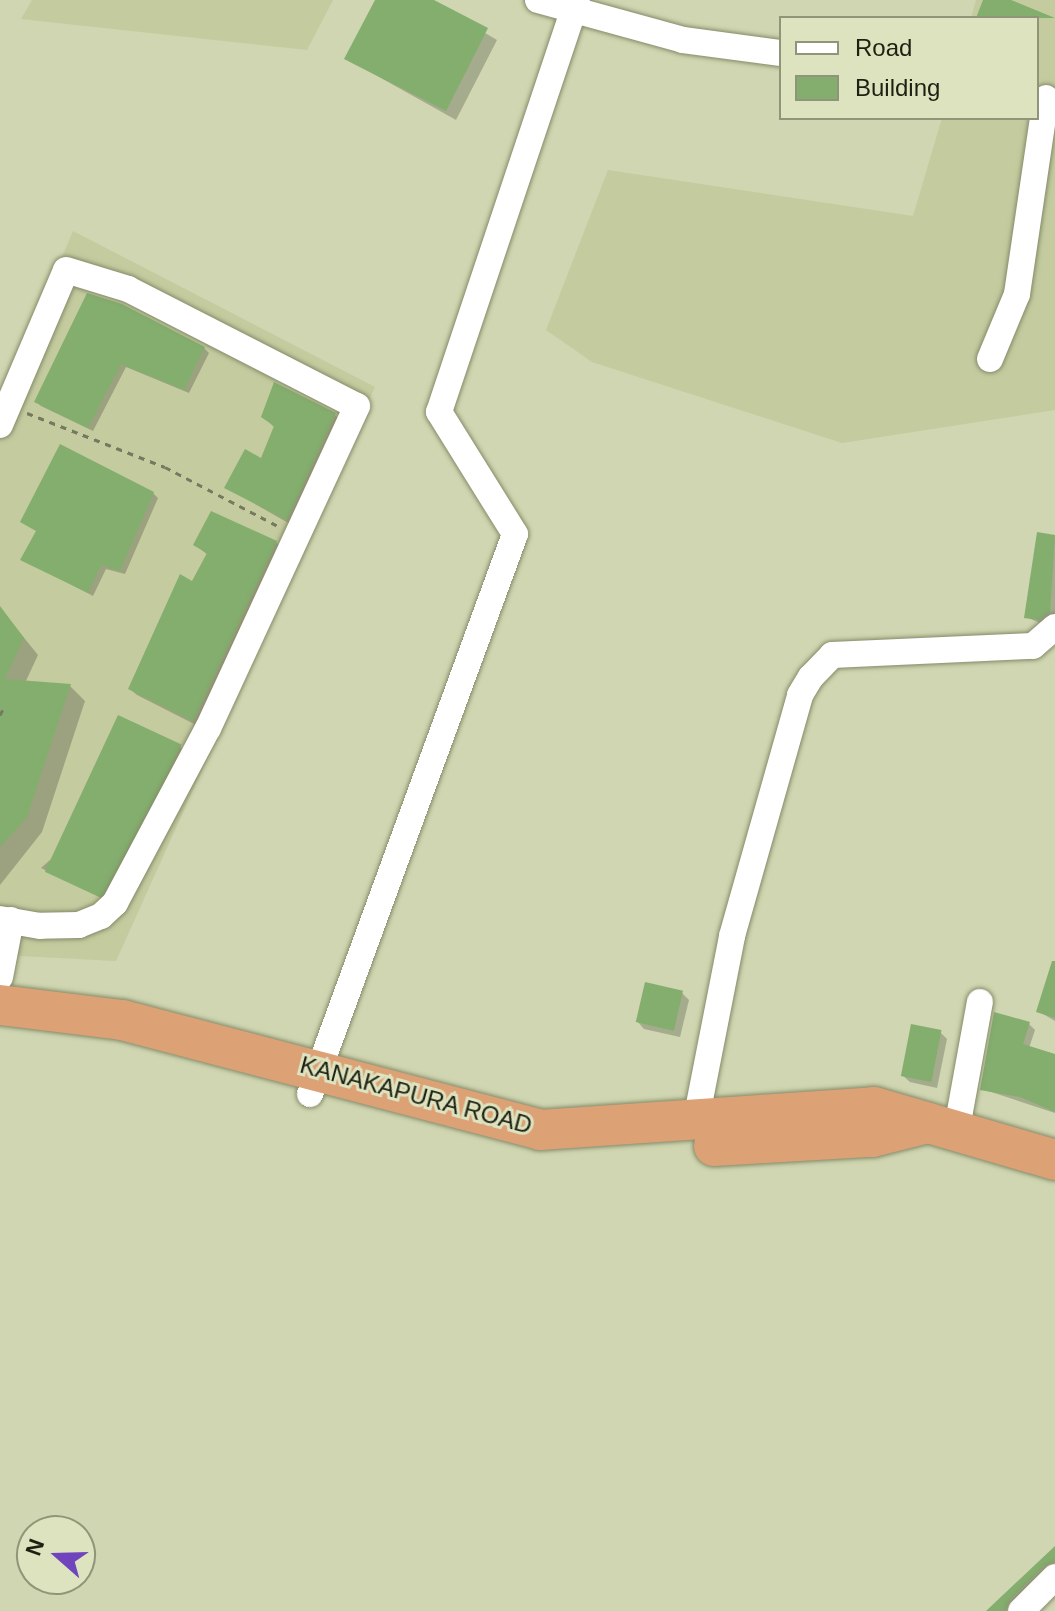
<!DOCTYPE html>
<style>
body{margin:0}
#map{position:relative;width:1055px;height:1611px;overflow:hidden;background:#cfd6b1;font-family:Arial,sans-serif}
div>[style]{position:absolute}
.built>*{inset:0;background:#c3cb9f}
.shadow>*{inset:0;background:#0003}
.building>*{inset:0;background:#83ae6e;transform-origin:0 0}
.path>*{height:3px;margin-top:-1.5px;transform-origin:0;background:repeating-linear-gradient(90deg,#74795f 0 6px,transparent 0 12px)}
.roads{filter:drop-shadow(0 0 2px #858b69) drop-shadow(0 0 2px #858b69)}
.minor>*{height:26px;margin:-13px;padding:0 13px;transform-origin:13px;border-radius:13px;background:#fff}
.highway>*{height:40px;margin:-20px;padding:0 20px;transform-origin:20px;border-radius:20px;background:#dda176}
span{translate:-50% -50%;white-space:nowrap;text-align:center;line-height:1.15;-webkit-text-stroke:6px #dce3be;paint-order:stroke}
.street-label{font-size:24px;color:#1e2012}
.legend{position:absolute;left:779px;top:16px;width:260px;height:104px;box-sizing:border-box;background:#dce3be;border:2px solid #909579;margin:0;padding:10px 14px;list-style:none;font-size:24px;color:#1e2012}
.legend li{display:flex;align-items:center;gap:16px;height:40px}
.legend b{width:40px;border:2px solid #909579}
.north{position:absolute;left:16px;top:1515px;width:80px;height:80px;box-sizing:border-box;background:#dce3be;border:2px solid #909579;border-radius:50%;rotate:290deg;font-size:22px;font-weight:700;line-height:32px;text-align:center;color:#1e2012}
.north::after{content:'';display:block;margin:auto;width:28px;height:36px;background:#7044bc;clip-path:polygon(50% 0,100% 100%,50% 72%,0 100%)}
</style>
<div id="map">
<div class="built">
<i style="clip-path:polygon(32px 0,333px 0,307px 50px,21px 19px)"></i>
<i style="clip-path:polygon(976px 0,1055px 0,1055px 410px,842px 443px,592px 362px,546px 330px,608px 170px,913px 216px,942px 118px,1037px 118px,1037px 18px,971px 18px)"></i>
<i style="clip-path:polygon(73px 231px,375px 387px,116px 961px,0 955px,0 403px)"></i>
</div>
<div class="shadow">
<i style="clip-path:polygon(377px 0,429px 0,497px 40px,456px 120px,347px 59px)"></i>
<i style="clip-path:polygon(88px 296px,204px 348px,209px 353px,189px 393px,126px 367px,93px 431px,41px 406px,37px 402px)"></i>
<i style="clip-path:polygon(335px 415px,345px 425px,297px 528px,227px 488px,262px 461px,275px 428px,263px 416px)"></i>
<i style="clip-path:polygon(153px 493px,158px 498px,125px 574px,106px 569px,93px 596px,23px 559px,37px 532px)"></i>
<i style="clip-path:polygon(1039px 535px,1055px 537px,1055px 621px,1047px 626px,1026px 617px)"></i>
<i style="clip-path:polygon(276px 542px,283px 549px,200px 727px,137px 695px,130px 689px,208px 555px,195px 545px)"></i>
<i style="clip-path:polygon(0 608px,38px 655px,25px 683px,70px 686px,85px 701px,42px 832px,0 885px)"></i>
<i style="clip-path:polygon(180px 746px,184px 751px,104px 899px,41px 868px)"></i>
<i style="clip-path:polygon(1055px 967px,1055px 1021px,1038px 1011px)"></i>
<i style="clip-path:polygon(682px 993px,689px 1000px,680px 1037px,644px 1029px,637px 1021px)"></i>
<i style="clip-path:polygon(1029px 1024px,1035px 1030px,1029px 1048px,1055px 1056px,1055px 1113px,982px 1089px)"></i>
<i style="clip-path:polygon(940px 1032px,947px 1039px,937px 1088px,910px 1082px,902px 1075px)"></i>
<i style="clip-path:polygon(1055px 1547px,1055px 1566px,1012px 1611px,989px 1611px)"></i>
</div>
<div class="building">
<i style="clip-path:polygon(375px 0,434px 0,488px 28px,446px 111px,344px 59px)"></i>
<i style="clip-path:polygon(983px 0,1011px 0,1055px 18px,976px 18px)"></i>
<i style="clip-path:polygon(87px 293px,122px 304px,205px 347px,184px 390px,121px 364px,88px 428px,34px 402px)"></i>
<i style="clip-path:polygon(274px 382px,336px 413px,287px 520px,224px 488px,245px 449px,261px 458px,274px 426px,261px 417px)"></i>
<i style="clip-path:polygon(60px 444px,154px 492px,120px 571px,101px 565px,88px 593px,20px 560px,36px 531px,20px 522px)"></i>
<i style="clip-path:polygon(211px 511px,277px 541px,193px 721px,128px 689px,180px 574px,192px 581px,207px 553px,193px 545px)"></i>
<i style="clip-path:polygon(1037px 532px,1055px 535px,1050px 612px,1039px 620px,1024px 618px)"></i>
<i style="clip-path:polygon(0 606px,24px 638px,5px 679px,71px 684px,27px 817px,0 847px)"></i>
<i style="left:118px;top:715px;width:70px;height:173px;rotate:25deg"></i>
<i style="clip-path:polygon(1052px 961px,1055px 961px,1055px 1018px,1036px 1012px)"></i>
<i style="left:645px;top:982px;width:39px;height:41px;rotate:13deg"></i>
<i style="clip-path:polygon(994px 1012px,1030px 1022px,1023px 1044px,1055px 1054px,1055px 1112px,1020px 1097px,980px 1090px)"></i>
<i style="left:911px;top:1024px;width:31px;height:53px;rotate:11deg"></i>
<i style="clip-path:polygon(1055px 1546px,1055px 1561px,1044px 1566px,1010px 1600px,1005px 1611px,986px 1611px)"></i>
</div>
<div class="path">
<i style="left:27px;top:413px;width:148px;rotate:21.4deg"></i>
<i style="left:165px;top:467px;width:127px;rotate:27.6deg"></i>
<i style="left:0;top:715px;width:9px;rotate:-63deg"></i>
</div>
<div class="roads">
<div class="minor">
<i style="left:538px;top:0;width:150px;rotate:15.4deg"></i>
<i style="left:683px;top:40px;width:99px;rotate:7.6deg"></i>
<i style="left:990px;top:359px;width:70px;rotate:-67.4deg"></i>
<i style="left:1017px;top:294px;width:198px;rotate:-81.6deg"></i>
<i style="left:0;top:425px;width:168px;rotate:-66.9deg"></i>
<i style="left:66px;top:270px;width:65px;rotate:17deg"></i>
<i style="left:128px;top:289px;width:257px;rotate:27.1deg"></i>
<i style="left:357px;top:406px;width:355px;rotate:114.8deg"></i>
<i style="left:208px;top:728px;width:198px;rotate:118deg"></i>
<i style="left:115px;top:903px;width:19px;rotate:137deg"></i>
<i style="left:101px;top:916px;width:24px;rotate:158deg"></i>
<i style="left:79px;top:925px;width:39px;rotate:179deg"></i>
<i style="left:40px;top:926px;width:41px;rotate:-170.1deg"></i>
<i style="left:0;top:977px;width:58px;rotate:-79.1deg"></i>
<i style="left:310px;top:1094px;width:596px;rotate:-69.89deg"></i>
<i style="left:515px;top:534px;width:144px;rotate:-121.9deg"></i>
<i style="left:439px;top:412px;width:434px;rotate:-71.5deg"></i>
<i style="left:696px;top:1120px;width:187px;rotate:-78.9deg"></i>
<i style="left:732px;top:936px;width:250px;rotate:-74.2deg"></i>
<i style="left:800px;top:695px;width:21px;rotate:-59deg"></i>
<i style="left:811px;top:677px;width:30px;rotate:-46deg"></i>
<i style="left:832px;top:655px;width:201px;rotate:-2.6deg"></i>
<i style="left:1033px;top:646px;width:29px;rotate:-41deg"></i>
<i style="left:957px;top:1128px;width:128px;rotate:-79.7deg"></i>
<i style="left:1021px;top:1611px;width:48px;rotate:-45deg"></i>
</div>
<div class="highway">
<i style="left:0;top:1005px;width:123px;rotate:7deg"></i>
<i style="left:122px;top:1020px;width:432px;rotate:14.7deg"></i>
<i style="left:540px;top:1130px;width:335px;rotate:-3.9deg"></i>
<i style="left:874px;top:1107px;width:189px;rotate:16.3deg"></i>
<i style="left:714px;top:1146px;width:158px;rotate:-3.3deg"></i>
<i style="left:872px;top:1137px;width:58px;rotate:-14deg"></i>
</div>
</div>
<div class="street-label">
<span style="left:416px;top:1095px;rotate:15deg">KANAKAPURA ROAD</span>
</div>
<ul class="legend">
<li><b style="height:10px;background:#fff"></b>Road</li>
<li><b style="height:22px;background:#83ae6e"></b>Building</li>
</ul>
<div class="north">N</div>
</div>
